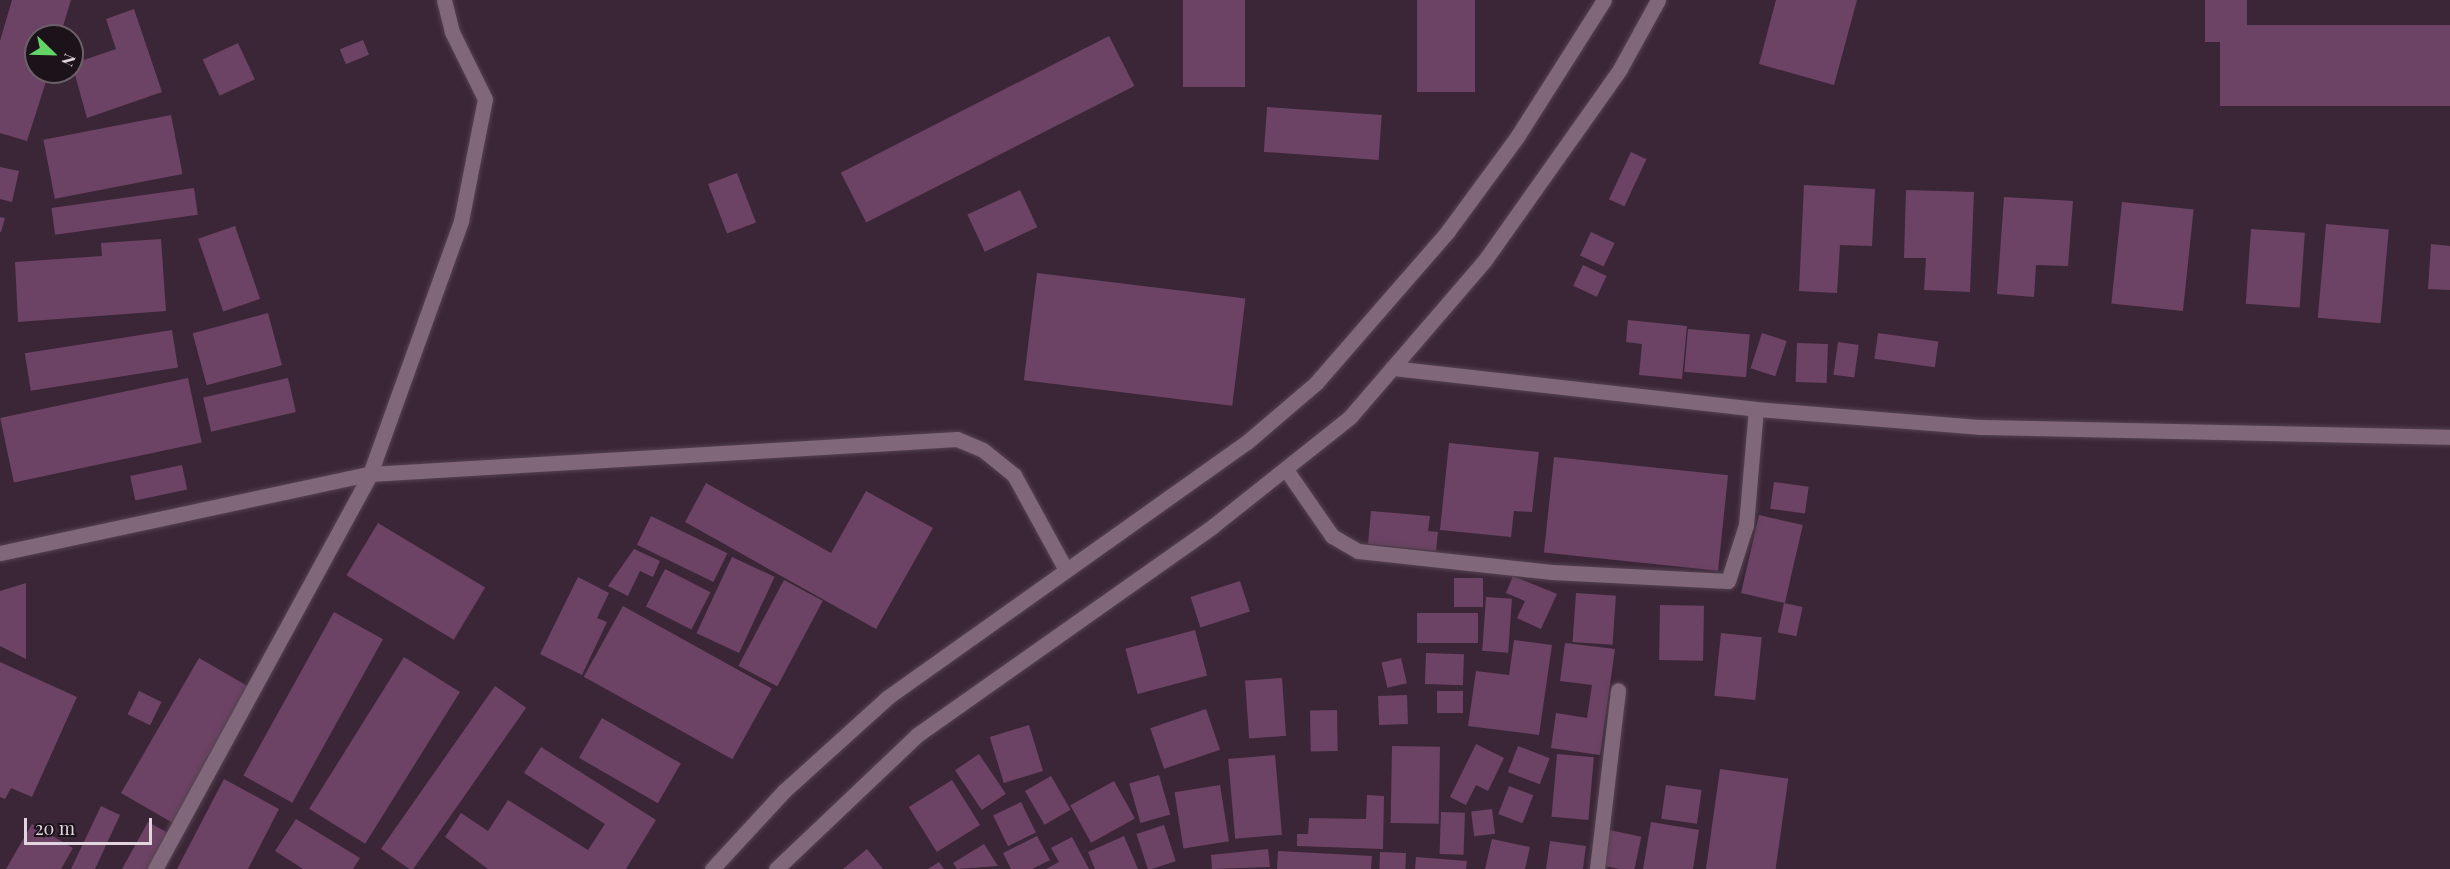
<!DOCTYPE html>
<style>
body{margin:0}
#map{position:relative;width:2450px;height:869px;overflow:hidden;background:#3b2637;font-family:"Playfair Display",serif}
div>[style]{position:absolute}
.building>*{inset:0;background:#6c4364;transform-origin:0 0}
.roads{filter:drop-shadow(0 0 2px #544250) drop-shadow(0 0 2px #544250)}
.street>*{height:15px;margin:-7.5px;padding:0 7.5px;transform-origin:7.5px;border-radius:7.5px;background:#80677a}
span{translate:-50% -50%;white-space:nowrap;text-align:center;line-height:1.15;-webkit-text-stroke:4.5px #1c131a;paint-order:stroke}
.north{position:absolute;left:24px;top:24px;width:60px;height:60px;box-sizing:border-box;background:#1c131a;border:2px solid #6c6169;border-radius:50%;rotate:113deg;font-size:16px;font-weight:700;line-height:24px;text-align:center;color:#e3d5e0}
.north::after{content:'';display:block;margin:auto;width:21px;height:27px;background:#64d468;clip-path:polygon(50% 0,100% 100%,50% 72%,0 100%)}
.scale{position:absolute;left:24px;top:818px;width:128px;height:27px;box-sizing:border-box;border:3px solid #e3d5e0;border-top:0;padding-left:8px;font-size:18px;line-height:21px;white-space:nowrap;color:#e3d5e0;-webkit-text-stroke:4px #1c131a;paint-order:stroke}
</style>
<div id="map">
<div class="building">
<i style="clip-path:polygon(12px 0,71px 0,60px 36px,36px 36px,36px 72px,49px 72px,27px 141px,0 133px,0 41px)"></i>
<i style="left:1183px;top:0;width:62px;height:87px"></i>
<i style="left:1417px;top:0;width:58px;height:92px"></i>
<i style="clip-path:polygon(1776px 0,1857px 0,1834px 85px,1759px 64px)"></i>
<i style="left:2205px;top:0;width:42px;height:42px"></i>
<i style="clip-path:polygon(134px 9px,162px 92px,87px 118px,72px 64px,116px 49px,106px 19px)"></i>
<i style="left:2450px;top:25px;width:81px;height:230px;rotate:90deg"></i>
<i style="left:1109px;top:36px;width:56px;height:301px;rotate:63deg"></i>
<i style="left:363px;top:40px;width:16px;height:25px;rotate:68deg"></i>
<i style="left:238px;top:43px;width:40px;height:39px;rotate:65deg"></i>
<i style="left:1267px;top:107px;width:115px;height:45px;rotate:4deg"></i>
<i style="left:171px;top:115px;width:60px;height:130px;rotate:79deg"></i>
<i style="left:1631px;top:152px;width:17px;height:52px;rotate:25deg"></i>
<i style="clip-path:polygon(0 167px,19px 171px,12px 202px,0 199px)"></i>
<i style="left:737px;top:173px;width:53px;height:31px;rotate:69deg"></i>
<i style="clip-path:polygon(1804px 185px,1875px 189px,1872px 246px,1840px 245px,1837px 293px,1799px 291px)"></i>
<i style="left:194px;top:188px;width:27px;height:144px;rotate:82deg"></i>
<i style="left:1020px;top:190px;width:41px;height:58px;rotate:65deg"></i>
<i style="clip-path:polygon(1906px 190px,1974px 192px,1970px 292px,1924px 290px,1926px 258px,1904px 258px)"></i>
<i style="clip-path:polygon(2004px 197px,2073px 201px,2068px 266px,2036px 265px,2034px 297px,1997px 294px)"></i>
<i style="left:2122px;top:202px;width:72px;height:102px;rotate:6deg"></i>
<i style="clip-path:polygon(0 217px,5px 218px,1px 232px,0 232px)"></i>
<i style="left:2326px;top:224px;width:63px;height:94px;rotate:5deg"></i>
<i style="left:235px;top:226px;width:77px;height:39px;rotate:71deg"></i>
<i style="left:2251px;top:229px;width:54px;height:75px;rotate:4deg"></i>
<i style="left:1591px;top:232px;width:26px;height:26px;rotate:25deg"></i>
<i style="clip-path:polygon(161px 239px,166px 311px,18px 322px,15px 262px,102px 256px,101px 243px)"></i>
<i style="clip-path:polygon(2431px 244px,2450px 246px,2450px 290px,2428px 289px)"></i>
<i style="left:1583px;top:265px;width:26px;height:23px;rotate:25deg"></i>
<i style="left:1037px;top:273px;width:210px;height:108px;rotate:7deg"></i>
<i style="left:268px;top:313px;width:54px;height:78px;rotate:75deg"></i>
<i style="clip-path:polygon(1628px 320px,1687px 326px,1682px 379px,1639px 375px,1642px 344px,1626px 342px)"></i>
<i style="left:1688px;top:329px;width:62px;height:43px;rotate:5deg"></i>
<i style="left:172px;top:330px;width:38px;height:149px;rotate:81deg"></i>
<i style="left:1762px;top:333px;width:26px;height:37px;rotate:18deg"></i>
<i style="left:1878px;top:333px;width:61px;height:26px;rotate:8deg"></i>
<i style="left:1838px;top:342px;width:21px;height:33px;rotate:8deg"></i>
<i style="left:1797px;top:343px;width:31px;height:39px;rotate:2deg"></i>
<i style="left:188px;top:378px;width:66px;height:192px;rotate:78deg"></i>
<i style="left:288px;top:378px;width:35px;height:87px;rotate:77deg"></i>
<i style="clip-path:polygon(1449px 443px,1539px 452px,1532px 512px,1514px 511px,1511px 537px,1440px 530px)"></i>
<i style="left:1554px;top:457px;width:175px;height:96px;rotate:6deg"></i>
<i style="left:182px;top:465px;width:25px;height:53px;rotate:78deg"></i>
<i style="left:1774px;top:482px;width:35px;height:27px;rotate:8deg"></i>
<i style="clip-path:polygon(706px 483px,831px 553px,866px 491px,933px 528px,876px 629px,685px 522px)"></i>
<i style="clip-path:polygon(1371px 511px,1430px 516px,1428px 531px,1438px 532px,1436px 551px,1368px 544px)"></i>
<i style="left:1759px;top:515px;width:45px;height:80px;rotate:13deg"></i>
<i style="left:651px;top:516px;width:85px;height:32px;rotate:26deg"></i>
<i style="left:378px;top:523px;width:125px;height:61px;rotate:31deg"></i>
<i style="clip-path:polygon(634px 549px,660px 561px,653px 577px,640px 571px,628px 596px,608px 586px)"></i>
<i style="left:732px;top:557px;width:47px;height:84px;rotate:25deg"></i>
<i style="left:665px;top:569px;width:51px;height:42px;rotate:27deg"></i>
<i style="clip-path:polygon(1513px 576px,1557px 594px,1541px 629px,1517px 618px,1525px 601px,1506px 593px)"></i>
<i style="clip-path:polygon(578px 577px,609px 593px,597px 618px,607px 622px,582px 675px,540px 654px)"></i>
<i style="left:1454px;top:578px;width:29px;height:29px"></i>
<i style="left:784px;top:580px;width:44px;height:97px;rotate:28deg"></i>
<i style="left:1240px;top:581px;width:32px;height:52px;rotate:72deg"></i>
<i style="clip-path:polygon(26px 583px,26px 659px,0 646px,0 591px)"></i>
<i style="left:1576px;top:593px;width:40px;height:49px;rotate:4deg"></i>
<i style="left:1486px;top:597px;width:26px;height:54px;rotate:4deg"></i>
<i style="left:1784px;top:603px;width:19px;height:30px;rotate:12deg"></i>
<i style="left:1660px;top:605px;width:44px;height:55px;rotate:1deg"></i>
<i style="left:623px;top:606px;width:170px;height:81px;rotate:29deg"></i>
<i style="left:334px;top:612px;width:56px;height:187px;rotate:29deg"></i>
<i style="left:1478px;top:613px;width:30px;height:61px;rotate:90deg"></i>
<i style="left:1195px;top:630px;width:47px;height:72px;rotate:75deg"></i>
<i style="left:1721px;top:633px;width:41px;height:63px;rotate:6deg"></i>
<i style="clip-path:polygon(1514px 640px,1552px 645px,1539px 735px,1468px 726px,1476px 671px,1509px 675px)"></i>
<i style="clip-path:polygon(1565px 643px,1615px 649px,1600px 755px,1551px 748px,1556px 713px,1587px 718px,1592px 685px,1560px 681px)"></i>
<i style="left:1426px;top:653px;width:38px;height:31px;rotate:2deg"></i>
<i style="left:404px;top:657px;width:66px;height:179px;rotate:32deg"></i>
<i style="left:199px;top:658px;width:61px;height:156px;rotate:30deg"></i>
<i style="left:1401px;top:658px;width:26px;height:20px;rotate:77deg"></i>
<i style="clip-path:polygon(0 662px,77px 697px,32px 797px,11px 788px,5px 799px,0 797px)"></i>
<i style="left:1282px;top:678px;width:58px;height:37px;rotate:86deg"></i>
<i style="left:495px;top:686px;width:38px;height:199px;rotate:35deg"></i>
<i style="left:139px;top:691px;width:25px;height:26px;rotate:26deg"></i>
<i style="left:1463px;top:691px;width:22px;height:26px;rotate:90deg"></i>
<i style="left:1407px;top:695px;width:29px;height:29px;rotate:88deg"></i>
<i style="left:1206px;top:709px;width:43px;height:59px;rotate:71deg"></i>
<i style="left:1337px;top:710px;width:41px;height:27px;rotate:89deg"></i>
<i style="left:602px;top:718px;width:91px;height:46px;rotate:30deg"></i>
<i style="left:1029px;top:725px;width:48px;height:41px;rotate:73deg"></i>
<i style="clip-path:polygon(1476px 744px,1504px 758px,1488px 791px,1476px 785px,1466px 805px,1450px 797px)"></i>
<i style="left:1392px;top:746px;width:48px;height:77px;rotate:1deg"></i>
<i style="left:1518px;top:746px;width:34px;height:28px;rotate:21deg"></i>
<i style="clip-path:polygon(541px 747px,656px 820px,626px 869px,488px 869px,445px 837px,461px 813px,488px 831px,508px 800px,588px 850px,605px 824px,524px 773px)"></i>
<i style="left:979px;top:754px;width:48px;height:29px;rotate:56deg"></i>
<i style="left:1557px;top:754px;width:37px;height:63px;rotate:5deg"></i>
<i style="left:1275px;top:755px;width:80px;height:47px;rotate:85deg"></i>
<i style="left:1720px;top:769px;width:69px;height:101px;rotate:8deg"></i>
<i style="left:1159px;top:775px;width:41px;height:31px;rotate:74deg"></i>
<i style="left:1051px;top:776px;width:39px;height:30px;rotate:60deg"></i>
<i style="clip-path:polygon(224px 779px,279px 809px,248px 869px,177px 869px)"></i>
<i style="left:952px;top:780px;width:53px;height:51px;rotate:58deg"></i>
<i style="left:1114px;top:781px;width:43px;height:50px;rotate:61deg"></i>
<i style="left:1220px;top:785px;width:57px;height:46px;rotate:81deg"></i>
<i style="left:1666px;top:785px;width:36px;height:34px;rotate:8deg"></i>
<i style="left:1509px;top:786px;width:26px;height:30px;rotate:21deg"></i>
<i style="clip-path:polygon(1367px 795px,1384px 796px,1383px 849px,1297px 846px,1297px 834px,1308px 834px,1309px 818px,1366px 819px)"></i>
<i style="left:1021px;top:802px;width:34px;height:31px;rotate:64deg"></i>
<i style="clip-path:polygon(101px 806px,120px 815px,95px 869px,71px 869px)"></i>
<i style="left:1492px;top:809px;width:25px;height:21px;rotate:83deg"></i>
<i style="left:1441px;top:812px;width:24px;height:42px;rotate:2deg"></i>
<i style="clip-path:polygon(296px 819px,360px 858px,353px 869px,303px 869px,275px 851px)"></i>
<i style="clip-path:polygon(148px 822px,170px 834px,151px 869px,122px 869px)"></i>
<i style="clip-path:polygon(1651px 822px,1699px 830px,1693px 869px,1643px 869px)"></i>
<i style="clip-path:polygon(32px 824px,73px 848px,61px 869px,6px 869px)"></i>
<i style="left:1164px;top:825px;width:38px;height:29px;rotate:72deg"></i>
<i style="left:1609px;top:830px;width:33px;height:36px;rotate:12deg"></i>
<i style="clip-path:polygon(1037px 836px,1050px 860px,1032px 869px,1011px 869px,1003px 853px)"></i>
<i style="clip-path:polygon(1124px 836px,1138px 869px,1095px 869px,1088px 852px)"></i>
<i style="clip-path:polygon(1072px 837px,1089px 869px,1046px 869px,1059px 862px,1051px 848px)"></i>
<i style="clip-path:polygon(1492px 839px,1530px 847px,1525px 869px,1485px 869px)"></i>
<i style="clip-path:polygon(1550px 841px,1586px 846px,1583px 869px,1546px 869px)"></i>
<i style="clip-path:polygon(984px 844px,998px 866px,957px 869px,953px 863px)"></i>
<i style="clip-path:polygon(867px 849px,883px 869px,843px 869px)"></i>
<i style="clip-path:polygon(1268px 849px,1270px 867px,1212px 869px,1211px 855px)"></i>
<i style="clip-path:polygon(1278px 851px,1372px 856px,1371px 869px,1277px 869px)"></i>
<i style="left:1380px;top:852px;width:26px;height:17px;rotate:2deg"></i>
<i style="clip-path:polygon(1416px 857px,1467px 861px,1466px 869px,1415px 869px)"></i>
<i style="clip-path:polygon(939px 862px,944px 869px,928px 869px)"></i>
</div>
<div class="roads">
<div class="street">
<i style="left:1392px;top:368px;width:366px;rotate:6.4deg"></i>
<i style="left:1756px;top:409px;width:225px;rotate:4.6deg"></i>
<i style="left:1980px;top:427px;width:470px;rotate:1.2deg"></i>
<i style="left:1287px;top:471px;width:79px;rotate:55.3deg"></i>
<i style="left:1332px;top:536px;width:30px;rotate:30deg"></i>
<i style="left:1358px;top:551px;width:195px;rotate:6.2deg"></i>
<i style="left:1552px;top:572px;width:176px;rotate:2.9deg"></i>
<i style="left:1728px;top:581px;width:59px;rotate:-72.2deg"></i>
<i style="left:1746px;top:525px;width:116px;rotate:-85.1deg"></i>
<i style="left:0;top:553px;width:378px;rotate:-12.1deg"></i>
<i style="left:370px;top:474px;width:588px;rotate:-3.41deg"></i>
<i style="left:957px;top:439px;width:28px;rotate:23deg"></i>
<i style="left:983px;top:450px;width:40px;rotate:39deg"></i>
<i style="left:1014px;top:475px;width:108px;rotate:61.3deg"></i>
<i style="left:155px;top:869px;width:450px;rotate:-61.4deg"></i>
<i style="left:370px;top:474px;width:269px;rotate:-70.2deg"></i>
<i style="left:461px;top:221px;width:124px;rotate:-78.9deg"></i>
<i style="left:485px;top:99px;width:75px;rotate:-116.2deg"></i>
<i style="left:452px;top:32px;width:33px;rotate:-104deg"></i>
<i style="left:712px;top:869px;width:106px;rotate:-47.3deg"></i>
<i style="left:784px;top:791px;width:140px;rotate:-42.1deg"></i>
<i style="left:888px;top:697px;width:440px;rotate:-35.4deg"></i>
<i style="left:1247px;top:442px;width:91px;rotate:-40.5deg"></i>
<i style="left:1316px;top:383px;width:201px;rotate:-49deg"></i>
<i style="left:1448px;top:231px;width:117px;rotate:-53.7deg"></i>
<i style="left:1517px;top:137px;width:162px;rotate:-57.6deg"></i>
<i style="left:776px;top:869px;width:195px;rotate:-43.5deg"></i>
<i style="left:917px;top:735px;width:362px;rotate:-35.2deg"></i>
<i style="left:1213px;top:526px;width:175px;rotate:-38.5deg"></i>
<i style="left:1350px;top:417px;width:207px;rotate:-49.3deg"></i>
<i style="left:1485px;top:260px;width:234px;rotate:-54.7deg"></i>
<i style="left:1620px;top:69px;width:79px;rotate:-61.2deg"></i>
<i style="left:1597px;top:869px;width:180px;rotate:-83.3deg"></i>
</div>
</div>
<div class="north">N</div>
<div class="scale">20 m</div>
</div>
